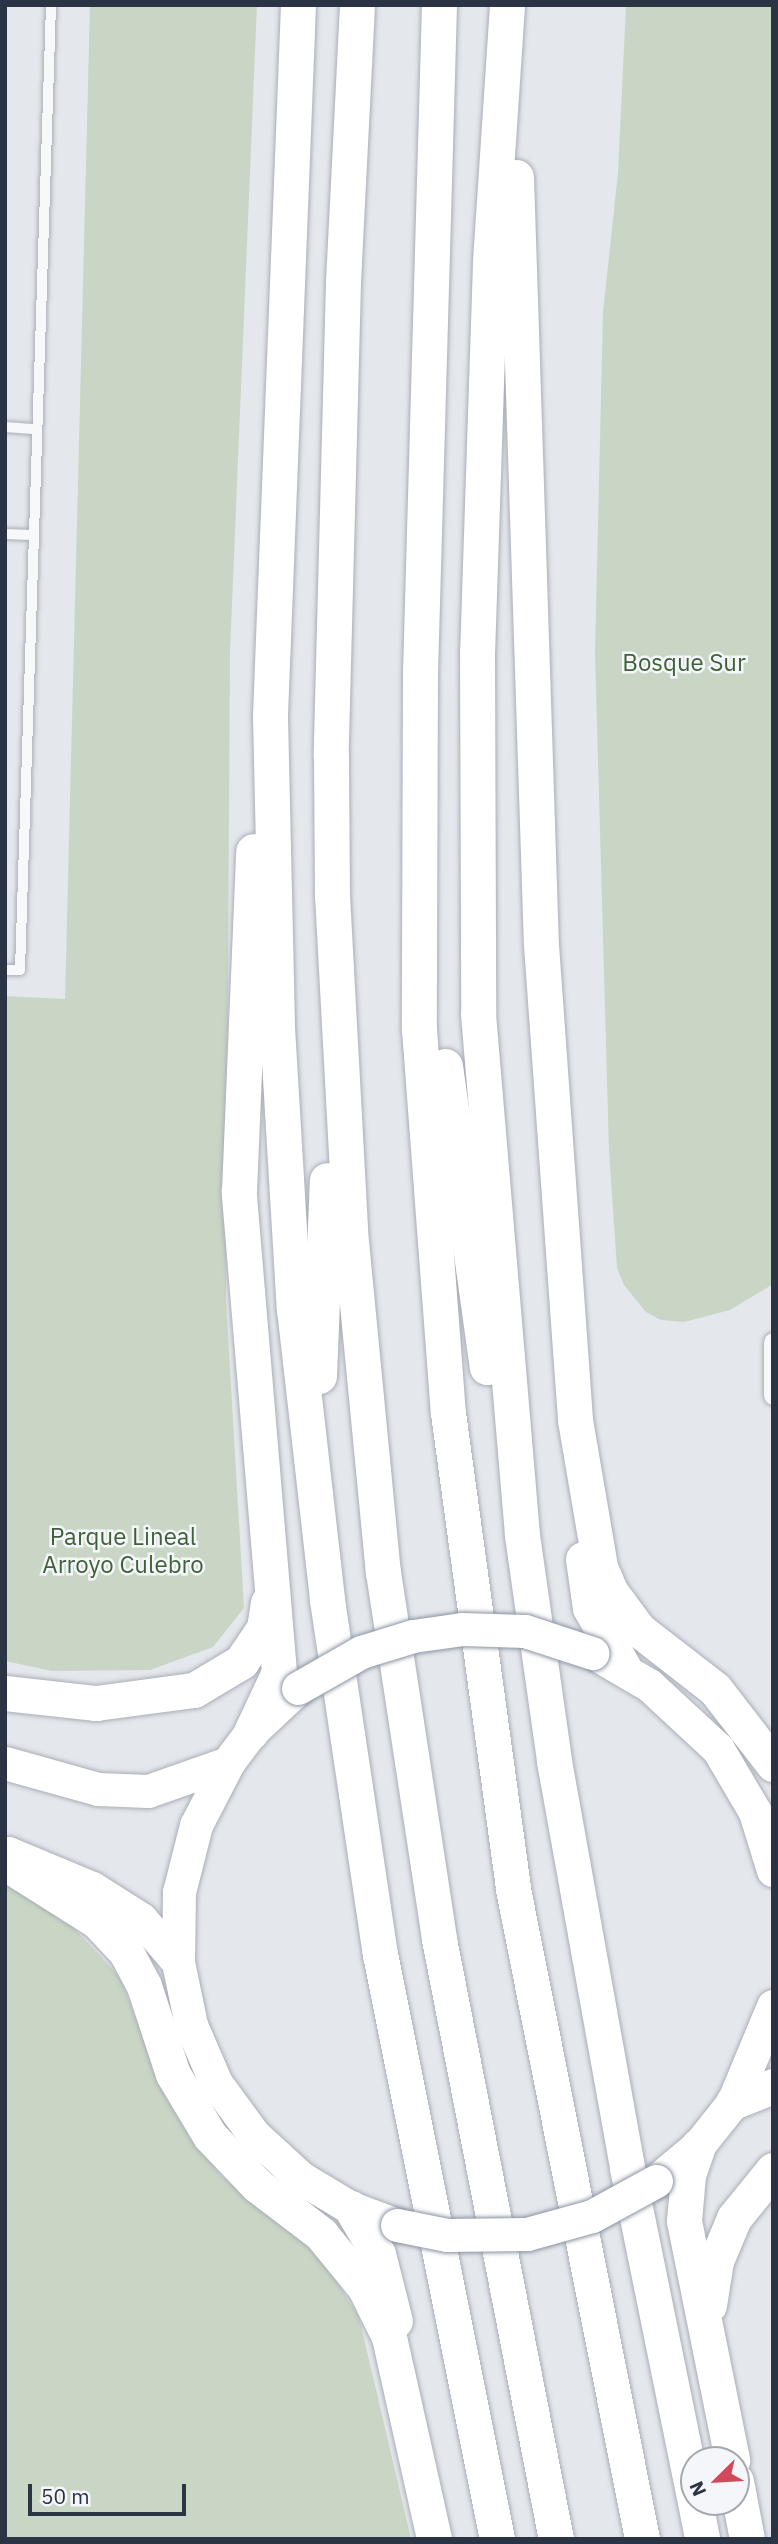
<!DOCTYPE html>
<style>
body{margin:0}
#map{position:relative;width:778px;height:2544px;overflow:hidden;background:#e4e7ec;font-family:"IBM Plex Sans",sans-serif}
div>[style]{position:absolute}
.green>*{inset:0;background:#c9d6c5}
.roads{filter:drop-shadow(0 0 2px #a9aeb7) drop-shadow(0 0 2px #a9aeb7)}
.service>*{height:10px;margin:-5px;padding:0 5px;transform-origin:5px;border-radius:5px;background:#f7f8fa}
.minor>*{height:19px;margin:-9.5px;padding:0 9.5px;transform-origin:9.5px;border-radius:9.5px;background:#f7f8fa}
.trunk>*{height:33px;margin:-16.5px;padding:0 16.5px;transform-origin:16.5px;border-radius:16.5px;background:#fff}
.motorway>*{height:35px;margin:-17.5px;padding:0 17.5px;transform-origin:17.5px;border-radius:17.5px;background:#fff}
.bridges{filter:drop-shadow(0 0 2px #8b94a3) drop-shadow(0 0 2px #8b94a3)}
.trunk-bridge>*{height:33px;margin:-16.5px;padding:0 16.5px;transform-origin:16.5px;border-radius:16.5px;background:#fff}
span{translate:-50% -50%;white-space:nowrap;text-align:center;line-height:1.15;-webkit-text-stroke:5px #f4f6f9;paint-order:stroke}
.park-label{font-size:24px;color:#3f6138}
.frame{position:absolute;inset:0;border:7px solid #2b3445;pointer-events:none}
.north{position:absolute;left:680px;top:2446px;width:70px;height:70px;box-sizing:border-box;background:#f4f6f9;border:2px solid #a4a8b1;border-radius:50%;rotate:246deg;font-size:19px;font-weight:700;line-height:28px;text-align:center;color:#2b3445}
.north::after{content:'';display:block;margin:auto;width:24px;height:32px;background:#d1495b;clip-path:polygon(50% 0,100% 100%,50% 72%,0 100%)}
.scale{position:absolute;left:28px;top:2484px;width:158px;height:32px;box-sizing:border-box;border:4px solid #2b3445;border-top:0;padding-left:9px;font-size:21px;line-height:24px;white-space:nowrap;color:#2b3445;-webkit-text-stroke:5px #f4f6f9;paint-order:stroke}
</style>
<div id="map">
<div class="green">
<i style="clip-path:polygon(90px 5px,257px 5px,230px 652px,226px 1300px,244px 1608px,213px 1647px,150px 1670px,52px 1671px,5px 1661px,5px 996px,65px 999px)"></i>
<i style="clip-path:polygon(626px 5px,773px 5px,773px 1284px,730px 1310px,684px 1322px,661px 1320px,646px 1312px,624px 1285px,617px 1268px,609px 1151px,595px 653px,603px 312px,618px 173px)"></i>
<i style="clip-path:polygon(5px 1884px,69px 1923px,119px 1976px,171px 2106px,219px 2174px,320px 2255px,359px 2317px,411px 2539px,5px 2539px)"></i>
</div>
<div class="roads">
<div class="service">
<i style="left:5px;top:427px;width:31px;rotate:4deg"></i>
<i style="left:5px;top:534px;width:27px;rotate:2deg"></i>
<i style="left:5px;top:970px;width:15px"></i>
<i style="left:20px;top:970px;width:965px;rotate:-88.16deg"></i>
</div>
<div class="minor">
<i style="left:773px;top:1342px;width:53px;rotate:90deg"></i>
</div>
<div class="trunk">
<i style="left:601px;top:1657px;width:56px;rotate:30.3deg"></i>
<i style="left:649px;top:1685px;width:94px;rotate:42.8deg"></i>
<i style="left:718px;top:1749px;width:73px;rotate:59.6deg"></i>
<i style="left:755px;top:1812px;width:61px;rotate:72.8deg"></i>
<i style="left:298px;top:1688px;width:64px;rotate:136.9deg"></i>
<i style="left:251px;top:1732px;width:39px;rotate:127deg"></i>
<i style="left:228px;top:1763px;width:70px;rotate:117.3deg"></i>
<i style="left:196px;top:1825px;width:69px;rotate:104.2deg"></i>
<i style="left:179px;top:1892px;width:70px;rotate:90.8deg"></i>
<i style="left:178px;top:1962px;width:64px;rotate:78.3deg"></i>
<i style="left:191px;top:2025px;width:63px;rotate:66.7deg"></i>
<i style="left:216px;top:2083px;width:64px;rotate:53.8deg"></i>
<i style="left:254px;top:2135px;width:64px;rotate:42.5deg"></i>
<i style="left:301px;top:2178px;width:58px;rotate:31deg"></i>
<i style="left:351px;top:2208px;width:49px;rotate:20.3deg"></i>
<i style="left:5px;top:1763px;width:97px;rotate:15.6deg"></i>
<i style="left:98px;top:1789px;width:50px;rotate:2.3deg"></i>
<i style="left:148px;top:1791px;width:85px;rotate:-19.3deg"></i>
<i style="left:8px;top:1853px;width:91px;rotate:22.6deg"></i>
<i style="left:92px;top:1888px;width:58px;rotate:32.3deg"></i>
<i style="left:141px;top:1919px;width:57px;rotate:49.3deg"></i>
<i style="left:656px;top:2181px;width:55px;rotate:-39.8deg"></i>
<i style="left:698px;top:2146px;width:56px;rotate:-51.5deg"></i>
<i style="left:733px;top:2102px;width:104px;rotate:-67.4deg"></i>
</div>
<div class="motorway">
<i style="left:298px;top:5px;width:712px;rotate:92.26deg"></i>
<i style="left:270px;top:716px;width:311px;rotate:88.7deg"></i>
<i style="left:277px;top:1027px;width:283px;rotate:86.6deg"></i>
<i style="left:294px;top:1309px;width:293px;rotate:83.5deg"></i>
<i style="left:327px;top:1600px;width:358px;rotate:81.5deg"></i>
<i style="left:380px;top:1954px;width:597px;rotate:78.69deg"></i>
<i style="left:357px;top:5px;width:277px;rotate:92.9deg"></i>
<i style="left:343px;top:282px;width:474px;rotate:91.5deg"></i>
<i style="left:331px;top:756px;width:139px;rotate:89.6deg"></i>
<i style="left:332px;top:895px;width:336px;rotate:86.9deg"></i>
<i style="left:350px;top:1231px;width:343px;rotate:84.5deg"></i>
<i style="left:383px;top:1572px;width:371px;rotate:81.3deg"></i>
<i style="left:439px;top:1939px;width:611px;rotate:78.97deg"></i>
<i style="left:439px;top:5px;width:668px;rotate:91.63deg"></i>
<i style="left:420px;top:673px;width:356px;rotate:90.2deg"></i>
<i style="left:419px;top:1029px;width:385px;rotate:85.7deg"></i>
<i style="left:448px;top:1413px;width:480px;rotate:82.2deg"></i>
<i style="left:513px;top:1889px;width:663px;rotate:78.77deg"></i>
<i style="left:507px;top:5px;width:259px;rotate:93.8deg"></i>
<i style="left:490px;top:263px;width:389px;rotate:91.9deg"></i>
<i style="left:477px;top:652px;width:362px;rotate:89.8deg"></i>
<i style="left:478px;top:1014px;width:523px;rotate:85.17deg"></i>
<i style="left:522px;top:1535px;width:228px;rotate:81.9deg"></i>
<i style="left:554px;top:1761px;width:413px;rotate:79.8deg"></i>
<i style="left:627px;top:2168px;width:337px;rotate:78.5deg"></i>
<i style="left:516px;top:177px;width:768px;rotate:88.14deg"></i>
<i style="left:541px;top:945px;width:476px;rotate:85.9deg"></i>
<i style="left:575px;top:1420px;width:149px;rotate:80.3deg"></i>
<i style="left:600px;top:1567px;width:26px;rotate:67deg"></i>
<i style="left:610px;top:1591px;width:49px;rotate:53.4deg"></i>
<i style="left:639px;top:1630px;width:96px;rotate:37.8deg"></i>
<i style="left:715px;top:1689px;width:95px;rotate:52.3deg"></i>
<i style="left:445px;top:1066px;width:304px;rotate:82.1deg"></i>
<i style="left:319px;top:1376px;width:196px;rotate:-87.7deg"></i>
<i style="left:583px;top:1559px;width:49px;rotate:81.9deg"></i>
<i style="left:590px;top:1608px;width:69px;rotate:60.5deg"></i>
<i style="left:5px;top:1693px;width:92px;rotate:6.3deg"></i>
<i style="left:96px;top:1703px;width:99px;rotate:-7.6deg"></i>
<i style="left:194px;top:1690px;width:55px;rotate:-30.8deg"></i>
<i style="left:241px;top:1662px;width:41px;rotate:-55.9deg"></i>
<i style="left:264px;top:1628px;width:26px;rotate:-81deg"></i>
<i style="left:251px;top:1732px;width:66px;rotate:-65deg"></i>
<i style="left:279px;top:1672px;width:483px;rotate:-94.8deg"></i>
<i style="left:239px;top:1191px;width:340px;rotate:-87.6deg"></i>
<i style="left:5px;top:1863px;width:109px;rotate:32.2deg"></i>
<i style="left:97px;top:1921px;width:42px;rotate:46.9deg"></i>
<i style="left:126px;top:1952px;width:38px;rotate:62deg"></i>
<i style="left:144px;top:1986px;width:93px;rotate:71.8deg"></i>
<i style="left:173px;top:2074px;width:72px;rotate:59.2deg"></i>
<i style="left:210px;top:2136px;width:68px;rotate:46.2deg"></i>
<i style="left:257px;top:2185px;width:81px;rotate:37.4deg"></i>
<i style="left:321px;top:2234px;width:70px;rotate:50.8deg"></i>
<i style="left:365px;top:2288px;width:55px;rotate:63.9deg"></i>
<i style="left:389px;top:2337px;width:207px;rotate:77.4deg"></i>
<i style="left:733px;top:2102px;width:43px;rotate:-21.8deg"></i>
<i style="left:698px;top:2146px;width:31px;rotate:109deg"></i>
<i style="left:688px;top:2175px;width:46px;rotate:95deg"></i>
<i style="left:684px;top:2221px;width:244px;rotate:78.6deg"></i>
<i style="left:351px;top:2208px;width:53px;rotate:59.6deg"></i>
<i style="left:378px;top:2254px;width:69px;rotate:75.8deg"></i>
<i style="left:709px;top:2305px;width:45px;rotate:-81deg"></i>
<i style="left:716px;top:2261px;width:47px;rotate:-67.3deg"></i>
<i style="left:734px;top:2218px;width:62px;rotate:-50.9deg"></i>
<i style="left:736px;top:2481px;width:59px;rotate:79.3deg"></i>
<i style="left:695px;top:2502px;width:38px;rotate:79deg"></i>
</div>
</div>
<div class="bridges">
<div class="trunk-bridge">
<i style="left:298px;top:1688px;width:73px;rotate:-29.7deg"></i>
<i style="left:361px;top:1652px;width:54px;rotate:-17.1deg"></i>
<i style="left:413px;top:1636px;width:49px;rotate:-8.1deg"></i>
<i style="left:462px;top:1629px;width:63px;rotate:1.8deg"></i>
<i style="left:525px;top:1631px;width:71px;rotate:18.2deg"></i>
<i style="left:397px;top:2225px;width:51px;rotate:11.3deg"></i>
<i style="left:447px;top:2235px;width:80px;rotate:-0.7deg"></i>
<i style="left:527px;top:2234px;width:67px;rotate:-15.5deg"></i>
<i style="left:592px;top:2216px;width:73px;rotate:-28.7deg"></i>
</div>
</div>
<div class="park-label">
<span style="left:684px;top:663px">Bosque Sur</span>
<span style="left:123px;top:1551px">Parque Lineal<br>Arroyo Culebro</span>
</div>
<div class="frame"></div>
<div class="north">N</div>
<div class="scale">50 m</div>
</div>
